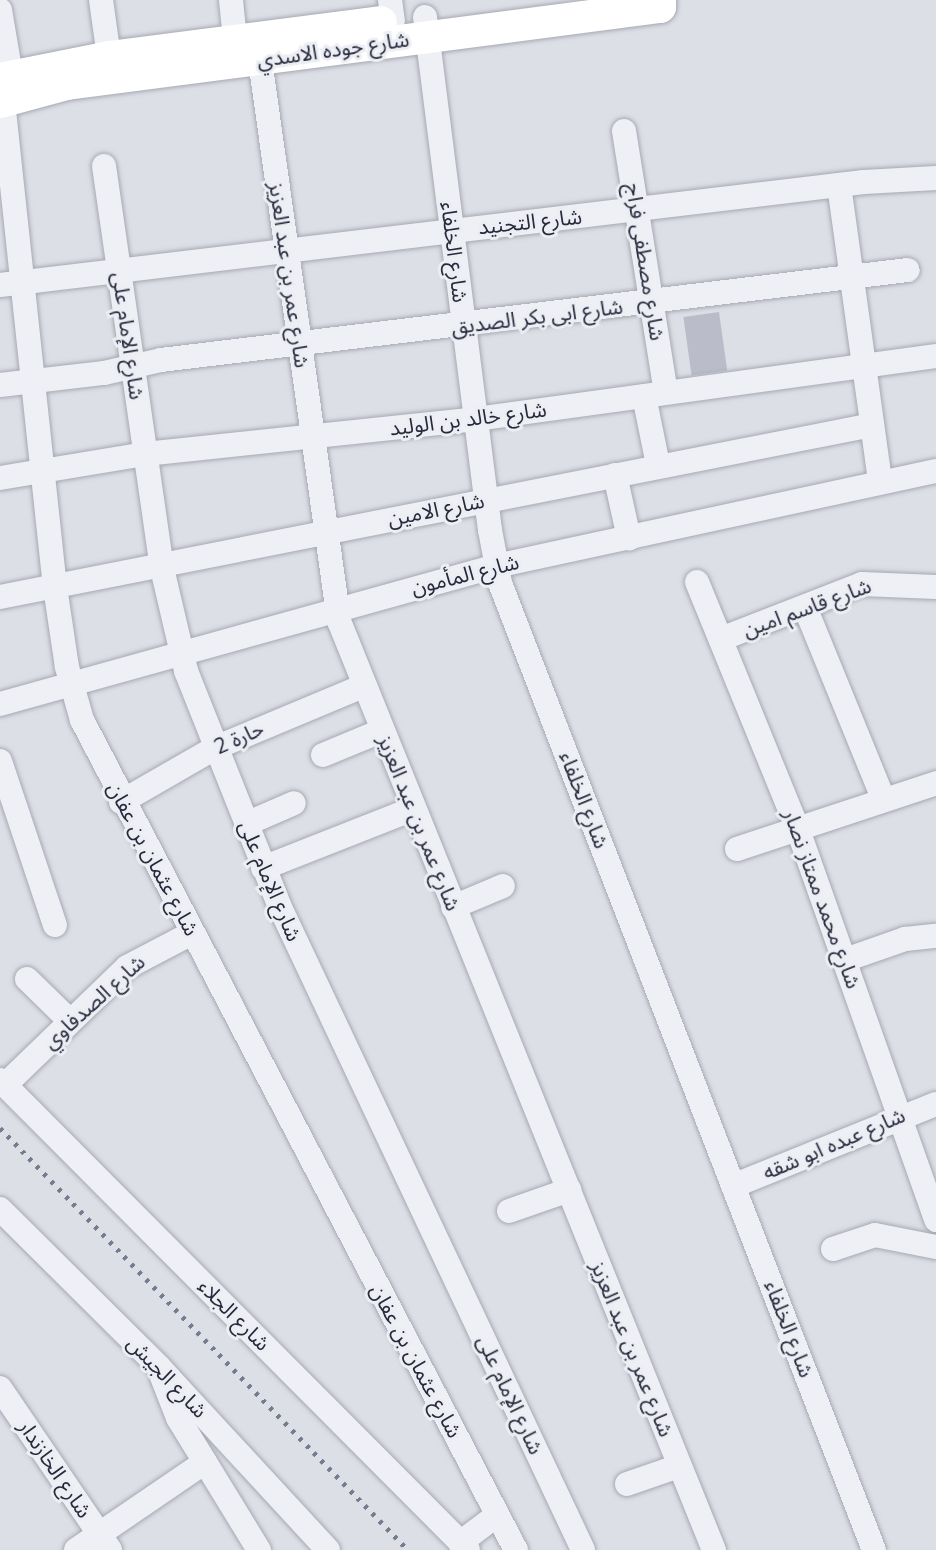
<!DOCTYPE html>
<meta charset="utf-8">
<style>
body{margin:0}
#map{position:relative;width:936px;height:1550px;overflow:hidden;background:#dddfe6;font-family:"Nunito Sans","Noto Sans Arabic",sans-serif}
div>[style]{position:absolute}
.building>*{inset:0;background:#babdc9;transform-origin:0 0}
.roads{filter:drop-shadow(0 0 2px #a6a9b3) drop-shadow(0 0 2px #a6a9b3)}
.minor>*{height:24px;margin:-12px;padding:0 12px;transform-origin:12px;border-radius:12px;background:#eff0f5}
.major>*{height:32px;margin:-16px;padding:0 16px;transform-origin:16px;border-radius:16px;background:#fff}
.rail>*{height:5px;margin-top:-2.5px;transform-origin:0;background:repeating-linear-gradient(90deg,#777b8f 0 3.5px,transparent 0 10.5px)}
span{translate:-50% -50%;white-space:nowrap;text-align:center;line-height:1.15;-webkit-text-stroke:6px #eceef4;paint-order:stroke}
.street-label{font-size:21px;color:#272a3c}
</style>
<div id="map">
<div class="building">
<i style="left:719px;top:312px;width:59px;height:36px;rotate:82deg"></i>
</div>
<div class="roads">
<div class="minor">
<i style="left:101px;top:0;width:58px;rotate:82deg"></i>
<i style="left:231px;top:0;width:40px;rotate:84.3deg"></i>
<i style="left:390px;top:0;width:21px;rotate:82deg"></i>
<i style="left:0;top:10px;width:66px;rotate:80.4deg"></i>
<i style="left:425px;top:17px;width:517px;rotate:82.78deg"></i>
<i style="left:490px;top:530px;width:54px;rotate:79.3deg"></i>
<i style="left:500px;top:583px;width:1037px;rotate:68.86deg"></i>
<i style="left:260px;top:60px;width:567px;rotate:81.98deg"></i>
<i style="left:339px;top:621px;width:1002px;rotate:68.02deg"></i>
<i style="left:3px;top:101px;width:489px;rotate:83.9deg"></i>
<i style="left:55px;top:587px;width:81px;rotate:81.5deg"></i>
<i style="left:67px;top:667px;width:55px;rotate:74.2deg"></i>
<i style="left:82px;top:720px;width:937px;rotate:62.4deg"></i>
<i style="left:624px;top:131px;width:264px;rotate:80.9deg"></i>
<i style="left:104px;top:166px;width:402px;rotate:81.8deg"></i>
<i style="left:161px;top:564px;width:110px;rotate:76.8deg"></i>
<i style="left:186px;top:671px;width:252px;rotate:68.3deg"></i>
<i style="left:279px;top:905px;width:713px;rotate:64.76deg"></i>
<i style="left:839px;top:185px;width:300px;rotate:82.1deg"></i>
<i style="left:0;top:285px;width:870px;rotate:-6.8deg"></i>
<i style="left:864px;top:182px;width:72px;rotate:-3.2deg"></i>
<i style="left:0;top:385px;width:105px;rotate:-6.6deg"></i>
<i style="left:104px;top:373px;width:58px;rotate:-12.8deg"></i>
<i style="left:161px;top:360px;width:752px;rotate:-6.87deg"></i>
<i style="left:644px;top:396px;width:70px;rotate:78.5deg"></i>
<i style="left:615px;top:475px;width:65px;rotate:77.5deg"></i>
<i style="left:0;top:478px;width:147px;rotate:-9.4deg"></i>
<i style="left:145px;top:454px;width:333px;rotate:-6deg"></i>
<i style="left:476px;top:419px;width:464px;rotate:-7.8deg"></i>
<i style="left:697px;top:582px;width:265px;rotate:67.8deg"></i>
<i style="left:797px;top:827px;width:417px;rotate:70.5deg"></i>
<i style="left:0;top:597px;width:889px;rotate:-11.16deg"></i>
<i style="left:805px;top:607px;width:206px;rotate:67.8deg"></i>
<i style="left:721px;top:639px;width:151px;rotate:-21.3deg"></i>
<i style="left:862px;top:584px;width:74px;rotate:2.3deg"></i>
<i style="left:0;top:704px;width:515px;rotate:-15.55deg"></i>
<i style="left:496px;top:566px;width:450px;rotate:-12.2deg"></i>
<i style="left:323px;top:755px;width:63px;rotate:-22.5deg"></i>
<i style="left:0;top:761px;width:173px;rotate:71.5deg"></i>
<i style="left:121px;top:802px;width:108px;rotate:-29.9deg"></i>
<i style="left:215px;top:748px;width:160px;rotate:-22.7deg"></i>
<i style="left:246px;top:824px;width:52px;rotate:-23.6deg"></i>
<i style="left:737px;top:849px;width:210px;rotate:-18.3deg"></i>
<i style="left:263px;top:868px;width:161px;rotate:-21.5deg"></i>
<i style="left:453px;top:907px;width:54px;rotate:-22.8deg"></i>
<i style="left:845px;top:960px;width:64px;rotate:-19.3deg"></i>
<i style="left:905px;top:939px;width:31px;rotate:-6deg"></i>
<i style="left:27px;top:979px;width:60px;rotate:44.3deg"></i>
<i style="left:0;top:1080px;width:663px;rotate:45.12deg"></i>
<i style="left:5px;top:1085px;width:170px;rotate:-44deg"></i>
<i style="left:127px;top:967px;width:73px;rotate:-27.6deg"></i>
<i style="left:733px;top:1186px;width:219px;rotate:-22deg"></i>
<i style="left:0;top:1209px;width:224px;rotate:44.8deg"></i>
<i style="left:159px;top:1367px;width:249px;rotate:47.3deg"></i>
<i style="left:509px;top:1211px;width:64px;rotate:-19.3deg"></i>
<i style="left:833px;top:1249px;width:44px;rotate:-18.4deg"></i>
<i style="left:875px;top:1235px;width:62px;rotate:11.1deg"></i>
<i style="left:162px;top:1377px;width:44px;rotate:68.7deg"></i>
<i style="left:178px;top:1418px;width:155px;rotate:58.5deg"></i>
<i style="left:0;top:1388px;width:196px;rotate:55.8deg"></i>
<i style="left:627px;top:1484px;width:55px;rotate:-19.1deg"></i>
<i style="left:460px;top:1543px;width:46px;rotate:-37.1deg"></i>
<i style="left:76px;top:1550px;width:156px;rotate:-34.3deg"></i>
</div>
<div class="major">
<i style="left:0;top:79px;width:111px;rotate:-11.4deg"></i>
<i style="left:109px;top:57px;width:274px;rotate:-7.3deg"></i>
<i style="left:0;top:102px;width:69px;rotate:-15deg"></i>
<i style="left:67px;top:84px;width:598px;rotate:-7.4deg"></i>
<i style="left:660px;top:7px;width:7px;rotate:-90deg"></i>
</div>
</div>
<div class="rail">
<i style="left:0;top:1128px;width:587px;rotate:45.97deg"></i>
</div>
<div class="street-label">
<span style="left:333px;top:50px;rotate:-8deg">شارع جوده الاسدي</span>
<span style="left:530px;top:222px;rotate:-6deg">شارع التجنيد</span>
<span style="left:454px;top:252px;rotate:83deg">شارع الخلفاء</span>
<span style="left:645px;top:262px;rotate:81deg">شارع مصطفى فراج</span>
<span style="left:289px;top:275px;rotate:82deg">شارع عمر بن عبد العزيز</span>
<span style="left:537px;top:317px;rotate:-7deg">شارع ابى بكر الصديق</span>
<span style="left:128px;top:336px;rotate:82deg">شارع الإمام على</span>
<span style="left:468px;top:419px;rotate:-7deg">شارع خالد بن الوليد</span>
<span style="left:436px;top:510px;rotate:-11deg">شارع الامين</span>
<span style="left:465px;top:575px;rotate:-14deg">شارع المأمون</span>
<span style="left:807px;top:608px;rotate:-20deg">شارع قاسم امين</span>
<span style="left:239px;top:738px;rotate:-24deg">حارة 2</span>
<span style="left:584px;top:800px;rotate:69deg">شارع الخلفاء</span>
<span style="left:419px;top:823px;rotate:68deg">شارع عمر بن عبد العزيز</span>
<span style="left:153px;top:859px;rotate:62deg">شارع عثمان بن عفان</span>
<span style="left:270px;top:881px;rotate:67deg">شارع الإمام على</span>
<span style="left:822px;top:899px;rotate:70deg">شارع محمد ممتاز نصار</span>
<span style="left:94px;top:1002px;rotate:-42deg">شارع الصدفاوي</span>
<span style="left:834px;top:1144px;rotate:-23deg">شارع عبده ابو شقه</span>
<span style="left:234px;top:1315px;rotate:45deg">شارع الجلاء</span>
<span style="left:789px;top:1329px;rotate:69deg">شارع الخلفاء</span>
<span style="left:632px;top:1349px;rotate:68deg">شارع عمر بن عبد العزيز</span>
<span style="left:416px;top:1361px;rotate:62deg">شارع عثمان بن عفان</span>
<span style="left:167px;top:1377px;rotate:46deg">شارع الجيش</span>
<span style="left:510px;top:1395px;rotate:65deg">شارع الإمام على</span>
<span style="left:55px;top:1469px;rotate:56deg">شارع الخازندار</span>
</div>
</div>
